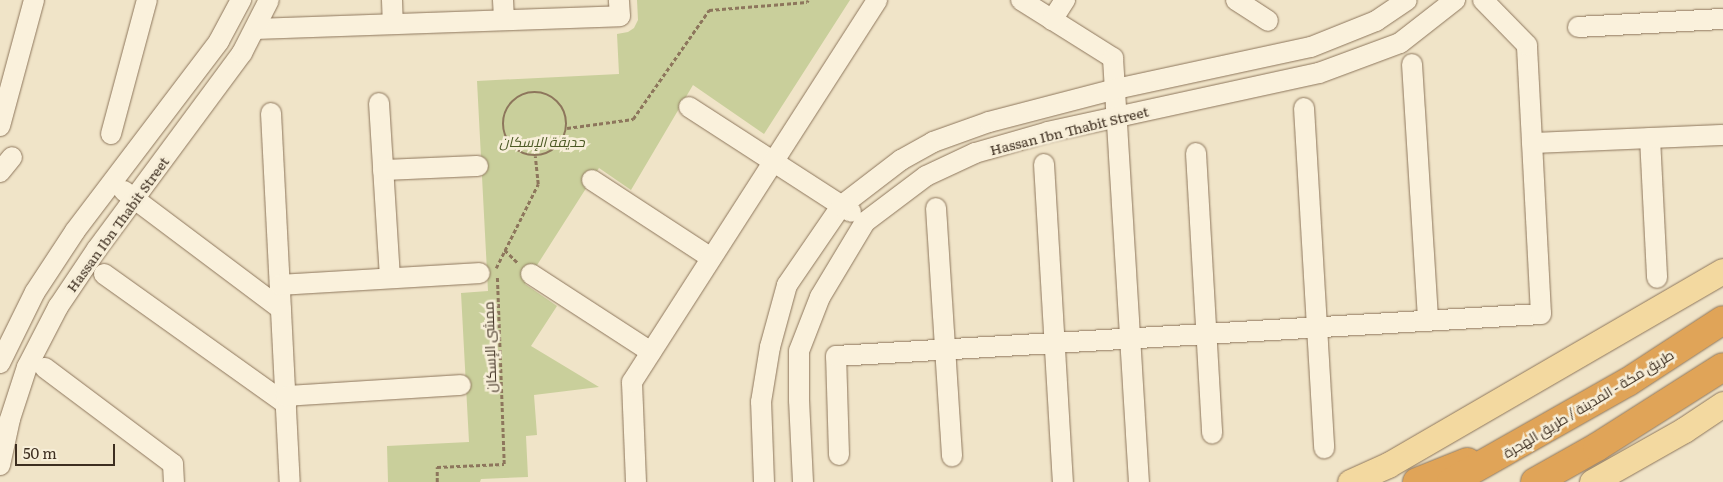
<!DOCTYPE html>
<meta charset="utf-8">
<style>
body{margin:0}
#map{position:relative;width:1723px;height:482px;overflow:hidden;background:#f0e4c8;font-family:Literata,Cairo,serif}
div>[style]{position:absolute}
.green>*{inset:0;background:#c9cf9b}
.path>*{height:2.5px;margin-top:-1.25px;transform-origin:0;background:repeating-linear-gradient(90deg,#8d765c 0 4px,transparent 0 6.5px)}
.path>.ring{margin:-1.25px;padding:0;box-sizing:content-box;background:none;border:2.5px solid #8d765c;border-radius:50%}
.roads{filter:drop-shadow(0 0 1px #8d765c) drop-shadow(0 0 1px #8d765c)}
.minor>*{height:20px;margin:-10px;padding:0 10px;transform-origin:10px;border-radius:10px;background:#faf1dc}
.major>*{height:25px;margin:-12.5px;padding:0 12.5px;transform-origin:12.5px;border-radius:12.5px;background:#f3d9a0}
.highway>*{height:28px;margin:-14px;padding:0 14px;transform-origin:14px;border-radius:14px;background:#e0a458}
span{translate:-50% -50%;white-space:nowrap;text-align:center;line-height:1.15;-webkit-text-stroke:5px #f7eed8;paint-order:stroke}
.street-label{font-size:14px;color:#3d2e20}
.park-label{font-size:14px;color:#4d5a26;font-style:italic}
.scale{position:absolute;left:15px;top:444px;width:100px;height:22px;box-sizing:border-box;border:2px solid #3d2e20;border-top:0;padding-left:6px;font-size:15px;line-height:18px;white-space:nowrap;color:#3d2e20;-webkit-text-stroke:4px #f7eed8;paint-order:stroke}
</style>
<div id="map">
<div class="green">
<i style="clip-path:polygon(637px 0,850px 0,764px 134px,693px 85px,631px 190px,599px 168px,525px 284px,557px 306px,531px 346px,599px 387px,534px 395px,537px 435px,526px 436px,528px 477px,481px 479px,480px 482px,388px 482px,387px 446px,469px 442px,461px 293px,488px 291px,477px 81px,619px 74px,617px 34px,628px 32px,634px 28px,638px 20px)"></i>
</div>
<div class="path">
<i class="ring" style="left:503px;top:92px;width:61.5px;height:61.5px"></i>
<i style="left:567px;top:128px;width:67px;rotate:-7.8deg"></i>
<i style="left:633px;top:119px;width:133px;rotate:-55.1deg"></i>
<i style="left:709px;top:10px;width:98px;rotate:-4.7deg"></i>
<i style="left:807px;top:2px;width:2px;rotate:-63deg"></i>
<i style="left:505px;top:250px;width:18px;rotate:45deg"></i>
<i style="left:496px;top:268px;width:94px;rotate:-63.4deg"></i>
<i style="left:538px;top:184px;width:28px;rotate:-96deg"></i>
<i style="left:437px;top:482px;width:15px;rotate:-90deg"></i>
<i style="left:437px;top:467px;width:67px;rotate:-2.6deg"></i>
<i style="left:504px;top:464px;width:188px;rotate:-92.1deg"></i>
</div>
<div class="roads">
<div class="minor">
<i style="left:392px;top:0;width:24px;rotate:88deg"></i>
<i style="left:503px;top:0;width:20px;rotate:87deg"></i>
<i style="left:1021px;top:0;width:109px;rotate:32.2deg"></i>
<i style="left:1113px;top:58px;width:425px;rotate:86.5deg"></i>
<i style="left:1236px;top:0;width:38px;rotate:33deg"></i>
<i style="left:1052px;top:20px;width:24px;rotate:-57deg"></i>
<i style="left:1578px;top:27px;width:145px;rotate:-3.2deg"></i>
<i style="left:255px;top:29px;width:365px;rotate:-2deg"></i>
<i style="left:620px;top:16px;width:16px;rotate:-94deg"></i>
<i style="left:1412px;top:64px;width:257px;rotate:86.4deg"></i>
<i style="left:379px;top:103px;width:175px;rotate:86.4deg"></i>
<i style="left:689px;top:107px;width:193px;rotate:32.9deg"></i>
<i style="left:1304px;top:108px;width:341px;rotate:86.6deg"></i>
<i style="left:271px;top:113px;width:369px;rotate:87.1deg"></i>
<i style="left:0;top:126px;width:131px;rotate:-74.9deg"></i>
<i style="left:111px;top:134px;width:139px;rotate:-75deg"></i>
<i style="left:1650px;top:138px;width:140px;rotate:87.1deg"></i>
<i style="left:1532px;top:143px;width:191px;rotate:-2.4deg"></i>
<i style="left:1196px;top:153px;width:281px;rotate:86.7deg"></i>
<i style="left:1044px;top:164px;width:319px;rotate:86.6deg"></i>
<i style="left:383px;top:170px;width:95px;rotate:-2.4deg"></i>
<i style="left:0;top:172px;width:19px;rotate:-51deg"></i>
<i style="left:592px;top:180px;width:142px;rotate:33.2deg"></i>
<i style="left:124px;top:191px;width:196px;rotate:36.9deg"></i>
<i style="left:936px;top:208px;width:249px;rotate:86.3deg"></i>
<i style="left:104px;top:274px;width:224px;rotate:35.5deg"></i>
<i style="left:531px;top:274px;width:143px;rotate:33deg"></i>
<i style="left:280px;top:285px;width:200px;rotate:-3.4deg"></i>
<i style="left:0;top:363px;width:79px;rotate:-63.8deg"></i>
<i style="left:35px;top:292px;width:73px;rotate:-56.7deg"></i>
<i style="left:75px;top:231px;width:238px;rotate:-52.8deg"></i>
<i style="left:219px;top:41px;width:47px;rotate:-61.8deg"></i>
<i style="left:45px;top:368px;width:160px;rotate:36.9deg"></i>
<i style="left:173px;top:464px;width:18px;rotate:87deg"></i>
<i style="left:286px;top:396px;width:175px;rotate:-3.6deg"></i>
<i style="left:839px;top:455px;width:99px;rotate:-91.7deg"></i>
<i style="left:836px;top:356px;width:706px;rotate:-3.41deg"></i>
<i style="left:1541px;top:314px;width:269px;rotate:-93deg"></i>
<i style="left:1527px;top:45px;width:63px;rotate:-134.4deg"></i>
<i style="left:0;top:465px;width:47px;rotate:-77.7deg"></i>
<i style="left:10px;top:419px;width:55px;rotate:-71.9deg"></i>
<i style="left:27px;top:367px;width:68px;rotate:-62.7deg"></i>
<i style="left:58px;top:307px;width:70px;rotate:-56.1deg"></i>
<i style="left:97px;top:249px;width:244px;rotate:-53.5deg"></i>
<i style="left:242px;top:53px;width:59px;rotate:-63deg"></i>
<i style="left:636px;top:482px;width:100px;rotate:-92.3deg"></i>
<i style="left:632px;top:382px;width:454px;rotate:-57.3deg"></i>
<i style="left:764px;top:482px;width:80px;rotate:-92.1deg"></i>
<i style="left:761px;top:402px;width:56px;rotate:-80.7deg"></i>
<i style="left:770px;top:347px;width:64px;rotate:-74.7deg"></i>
<i style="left:787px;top:285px;width:96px;rotate:-55.6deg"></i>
<i style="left:841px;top:206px;width:76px;rotate:-37.5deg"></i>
<i style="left:901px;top:160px;width:37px;rotate:-29deg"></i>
<i style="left:933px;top:142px;width:59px;rotate:-19.7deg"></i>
<i style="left:989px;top:122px;width:131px;rotate:-14.6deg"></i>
<i style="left:1116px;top:89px;width:199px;rotate:-12.2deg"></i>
<i style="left:1311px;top:47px;width:70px;rotate:-21.8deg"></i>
<i style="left:1376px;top:21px;width:37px;rotate:-34deg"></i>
<i style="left:803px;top:482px;width:82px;rotate:-92.8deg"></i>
<i style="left:799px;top:400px;width:49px;rotate:-90deg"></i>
<i style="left:799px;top:351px;width:58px;rotate:-68.7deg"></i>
<i style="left:820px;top:297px;width:87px;rotate:-59deg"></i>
<i style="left:865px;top:222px;width:76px;rotate:-37deg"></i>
<i style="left:926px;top:176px;width:54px;rotate:-25.1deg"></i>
<i style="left:975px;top:153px;width:76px;rotate:-16deg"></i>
<i style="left:1048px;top:132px;width:277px;rotate:-12.3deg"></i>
<i style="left:1319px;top:73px;width:86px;rotate:-20.3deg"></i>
<i style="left:1400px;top:43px;width:70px;rotate:-38deg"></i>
</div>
<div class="major">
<i style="left:1350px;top:482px;width:42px;rotate:-24.1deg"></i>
<i style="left:1388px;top:465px;width:387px;rotate:-30.1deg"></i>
<i style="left:1592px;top:482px;width:106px;rotate:-29.5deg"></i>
<i style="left:1684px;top:430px;width:47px;rotate:-33.7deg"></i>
</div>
<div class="highway">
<i style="left:1417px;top:482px;width:54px;rotate:-21.8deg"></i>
<i style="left:1451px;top:482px;width:203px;rotate:-29.5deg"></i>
<i style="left:1628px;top:382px;width:113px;rotate:-33.1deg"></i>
<i style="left:1535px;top:482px;width:71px;rotate:-29.4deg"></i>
<i style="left:1597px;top:447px;width:149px;rotate:-32.4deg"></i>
</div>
</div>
<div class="street-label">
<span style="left:1069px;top:130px;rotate:-14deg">Hassan Ibn Thabit Street</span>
<span style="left:117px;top:224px;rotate:-54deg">Hassan Ibn Thabit Street</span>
<span style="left:489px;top:347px;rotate:-92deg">ممشى الإسكان</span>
<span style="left:1588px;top:403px;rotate:-31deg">طريق مكة - المدينة / طريق الهجرة</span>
</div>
<div class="park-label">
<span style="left:542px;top:141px">حديقة الإسكان</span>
</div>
<div class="scale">50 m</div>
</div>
